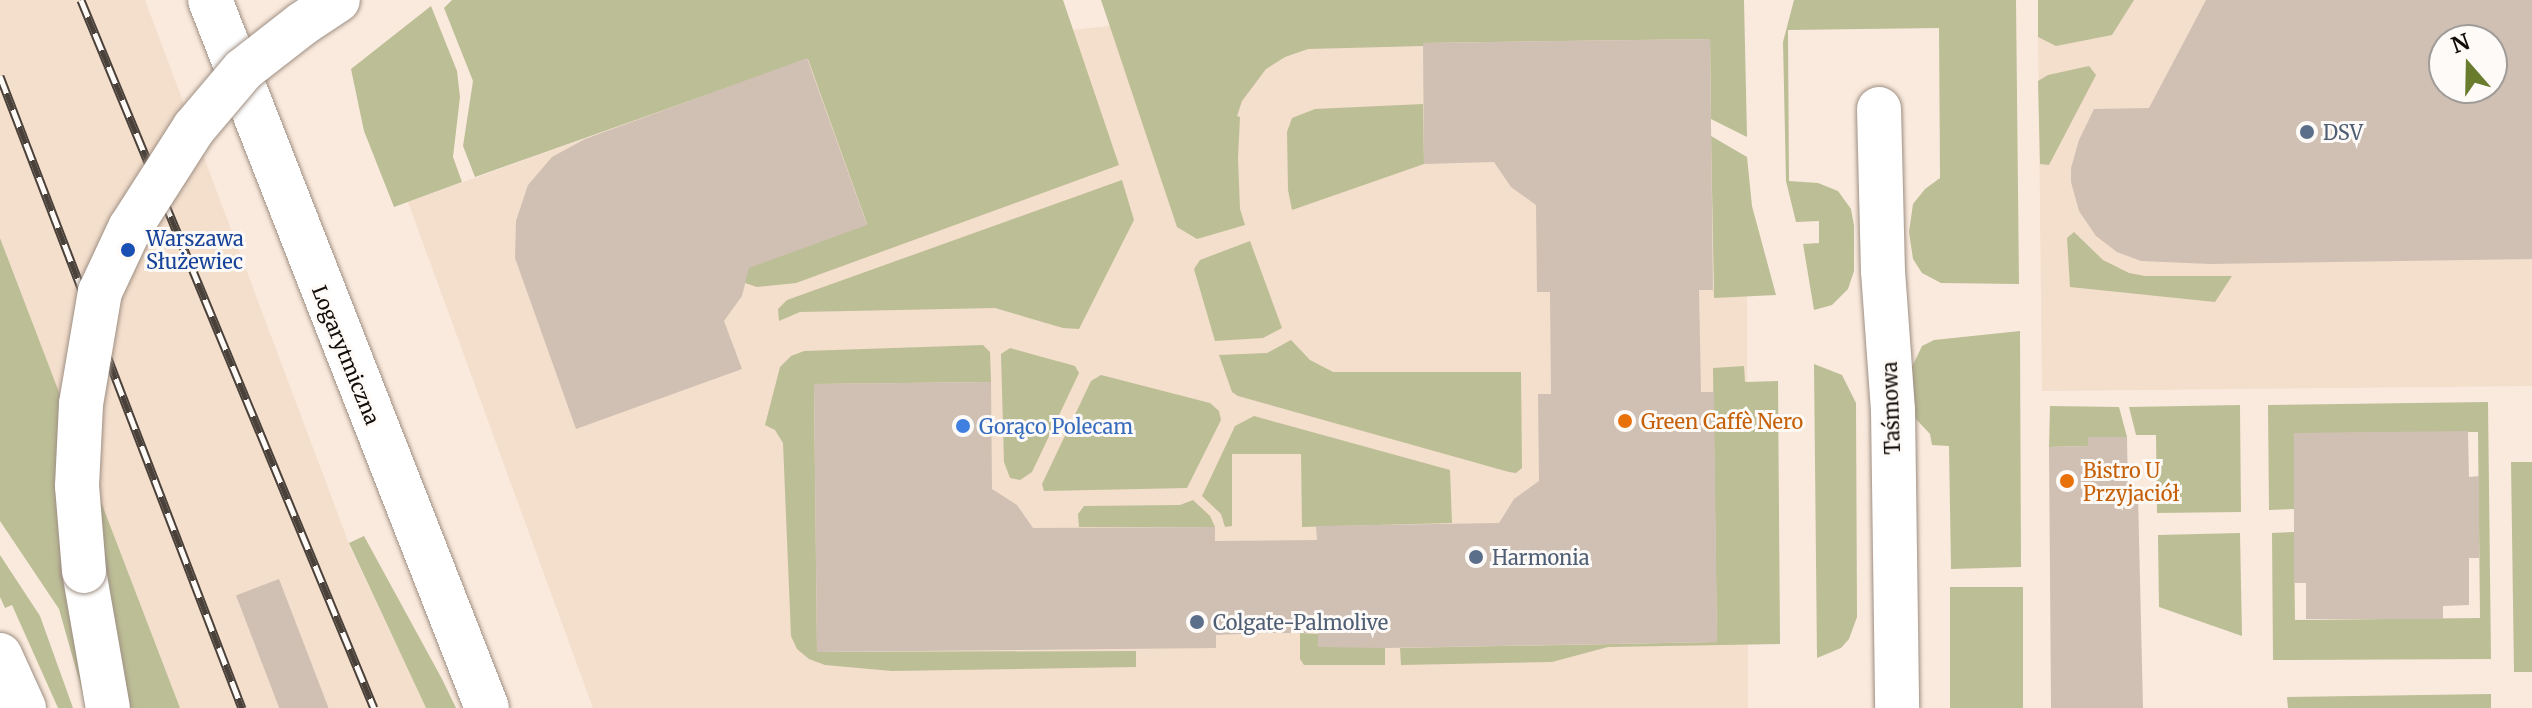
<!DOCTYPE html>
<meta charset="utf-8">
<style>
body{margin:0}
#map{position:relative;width:2532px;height:708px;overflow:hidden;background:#faeadd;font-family:Merriweather,serif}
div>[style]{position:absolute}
.built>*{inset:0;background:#f4decc}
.green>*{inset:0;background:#bcbe96;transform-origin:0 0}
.building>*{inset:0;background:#cfc0b3;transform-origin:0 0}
.roads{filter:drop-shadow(0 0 2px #9e8f83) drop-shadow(0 0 2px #9e8f83)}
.minor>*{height:44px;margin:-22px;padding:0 22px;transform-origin:22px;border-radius:22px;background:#fff}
.major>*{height:44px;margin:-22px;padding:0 22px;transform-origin:22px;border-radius:22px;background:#fff}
.highway>*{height:44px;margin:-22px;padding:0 22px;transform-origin:22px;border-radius:22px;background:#fff}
.rail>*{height:9px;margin-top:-4.5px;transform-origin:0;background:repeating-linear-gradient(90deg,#fdfaf7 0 18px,#49413a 0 36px);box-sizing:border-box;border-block:2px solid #49413a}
.bridges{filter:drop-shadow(0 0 2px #9e8f83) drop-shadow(0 0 2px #9e8f83)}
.highway-bridge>*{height:44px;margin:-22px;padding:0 22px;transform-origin:22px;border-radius:22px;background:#fff}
.dots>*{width:22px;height:22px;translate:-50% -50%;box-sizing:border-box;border:4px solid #fdfaf7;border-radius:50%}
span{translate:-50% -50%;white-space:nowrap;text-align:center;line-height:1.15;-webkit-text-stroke:6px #fdfaf7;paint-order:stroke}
.service-label{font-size:20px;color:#4e5e75}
.left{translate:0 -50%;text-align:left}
.transit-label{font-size:20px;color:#164399}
.street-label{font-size:20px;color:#130d09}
.food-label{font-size:20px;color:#c56008}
.shop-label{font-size:20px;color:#366cbe}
.north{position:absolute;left:2428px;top:24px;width:80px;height:80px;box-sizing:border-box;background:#fdfaf7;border:2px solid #9f9b98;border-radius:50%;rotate:340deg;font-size:22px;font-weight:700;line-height:32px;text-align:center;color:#130d09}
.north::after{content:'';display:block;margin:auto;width:28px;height:36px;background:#697c2d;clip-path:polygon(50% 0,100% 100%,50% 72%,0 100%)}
</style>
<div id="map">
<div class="built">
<i style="clip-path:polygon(0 0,145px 0,351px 549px,426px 708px,180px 708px,0 238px)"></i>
<i style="clip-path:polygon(evenodd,2046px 0,2532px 0,2532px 386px,2042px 391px,2038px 24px,2046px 24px,2046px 0,2444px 40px,2492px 40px,2492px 88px,2444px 88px,2444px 40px)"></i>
<i style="clip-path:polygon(1109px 26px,1710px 39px,1713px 289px,1747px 289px,1748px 708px,593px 708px,408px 202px,807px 58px)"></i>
</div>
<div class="green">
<i style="clip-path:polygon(452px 0,1063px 0,1119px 165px,796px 283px,757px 287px,745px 283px,745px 268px,867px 224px,808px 59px,475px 177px,463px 146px,473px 81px,444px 8px)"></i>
<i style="clip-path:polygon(1101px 0,1744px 0,1747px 137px,1711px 119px,1710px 39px,1423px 43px,1423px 46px,1308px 49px,1285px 57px,1266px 69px,1242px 101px,1237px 116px,1240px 117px,1238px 158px,1240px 209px,1245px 225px,1197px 239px,1177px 227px)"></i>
<i style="clip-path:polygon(1794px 0,2016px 0,2019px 284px,1941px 283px,1922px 273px,1913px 259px,1909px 232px,1913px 204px,1925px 189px,1940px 178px,1939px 28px,1788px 30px,1789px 181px,1818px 183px,1838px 191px,1851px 209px,1854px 226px,1854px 271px,1848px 289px,1832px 305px,1814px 310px,1803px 244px,1819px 243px,1819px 221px,1796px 222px,1786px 181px,1783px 42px)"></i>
<i style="clip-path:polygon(2038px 0,2134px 0,2112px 35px,2056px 46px,2038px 37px)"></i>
<i style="clip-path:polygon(431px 6px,457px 71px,460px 97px,453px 157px,462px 182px,394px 207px,364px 131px,351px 69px)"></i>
<i style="clip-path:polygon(2089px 66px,2096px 75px,2049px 165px,2040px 164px,2038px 81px,2048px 75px)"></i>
<i style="clip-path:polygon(1423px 104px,1424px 164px,1292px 210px,1288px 190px,1287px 132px,1292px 118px,1315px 109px)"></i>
<i style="clip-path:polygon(1711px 136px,1747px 157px,1752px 206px,1776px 295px,1714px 298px)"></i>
<i style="clip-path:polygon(1122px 180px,1134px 220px,1079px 329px,1063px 328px,995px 308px,800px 312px,779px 321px,778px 309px,787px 300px)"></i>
<i style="clip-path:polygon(2074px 232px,2103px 260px,2129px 273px,2145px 276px,2232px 276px,2215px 302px,2070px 287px,2067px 238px)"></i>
<i style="clip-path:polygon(0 238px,180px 708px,87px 708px,59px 609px,0 521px)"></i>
<i style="clip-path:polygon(1250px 241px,1282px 328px,1263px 338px,1215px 341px,1194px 269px,1200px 260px)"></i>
<i style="clip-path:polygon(2020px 331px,2021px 567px,1951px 569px,1949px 446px,1932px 445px,1930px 434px,1915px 418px,1910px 371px,1922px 346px,1934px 340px)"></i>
<i style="clip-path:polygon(1291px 340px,1310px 360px,1333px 372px,1521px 372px,1522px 468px,1516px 473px,1509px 472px,1238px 396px,1232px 392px,1219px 355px,1267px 353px)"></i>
<i style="clip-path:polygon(983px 345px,990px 352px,991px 382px,814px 384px,817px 652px,1136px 651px,1136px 667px,892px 671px,825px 665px,809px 659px,797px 649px,791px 636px,783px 443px,775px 430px,765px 425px,780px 367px,791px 356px,804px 351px)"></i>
<i style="clip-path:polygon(1010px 348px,1075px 366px,1079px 373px,1032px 472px,1020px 480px,1010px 478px,1004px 462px,1001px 354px)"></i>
<i style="clip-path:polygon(1814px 364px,1842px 375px,1856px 403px,1857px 617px,1849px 639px,1841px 648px,1817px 658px)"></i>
<i style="clip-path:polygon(1744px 366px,1745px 382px,1778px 381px,1780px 644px,1608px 647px,1552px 662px,1401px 665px,1400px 648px,1717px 642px,1713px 368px)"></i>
<i style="clip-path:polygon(1101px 375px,1210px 403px,1219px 411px,1221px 420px,1187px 488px,1044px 491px,1042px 484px,1091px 381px)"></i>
<i style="clip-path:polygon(2488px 402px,2491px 659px,2273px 660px,2272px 533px,2294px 532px,2295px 620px,2480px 618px,2478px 432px,2335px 433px,2295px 509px,2269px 510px,2268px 405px)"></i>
<i style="clip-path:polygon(2240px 405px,2241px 512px,2157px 513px,2156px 435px,2136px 435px,2129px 407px)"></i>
<i style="clip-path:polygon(2050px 406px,2119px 407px,2127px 437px,2088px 437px,2088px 446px,2049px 447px)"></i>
<i style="clip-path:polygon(1254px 416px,1450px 470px,1452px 523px,1302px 527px,1301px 454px,1232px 454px,1232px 526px,1225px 527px,1221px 514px,1202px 496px,1235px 426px)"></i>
<i style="clip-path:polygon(2511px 462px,2532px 462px,2532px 672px,2514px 672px)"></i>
<i style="clip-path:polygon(1193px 500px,1210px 516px,1215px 527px,1079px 527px,1078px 514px,1084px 506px,1180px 505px)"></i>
<i style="clip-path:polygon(2240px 533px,2242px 636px,2159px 607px,2158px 535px)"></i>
<i style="clip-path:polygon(364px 536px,442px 679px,456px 708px,426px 708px,349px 543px)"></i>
<i style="clip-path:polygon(0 555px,40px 616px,73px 708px,58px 708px,12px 605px,5px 608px,0 597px)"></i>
<i style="left:2023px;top:587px;width:121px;height:73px;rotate:90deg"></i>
<i style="clip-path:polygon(1300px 633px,1318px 634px,1385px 648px,1385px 665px,1304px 665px,1300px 659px)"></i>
<i style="clip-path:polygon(2491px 694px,2491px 708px,2288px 708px,2287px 697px)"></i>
</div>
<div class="building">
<i style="clip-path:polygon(evenodd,2206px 0,2532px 0,2532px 259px,2210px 264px,2141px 261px,2117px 252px,2096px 236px,2079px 211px,2071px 182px,2071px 168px,2079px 140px,2094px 109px,2149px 108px,2206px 0,2444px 40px,2492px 40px,2492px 88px,2444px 88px,2444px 40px)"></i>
<i style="clip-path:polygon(1710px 39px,1713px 290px,1699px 290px,1701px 392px,1714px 392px,1717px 642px,1385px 648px,1318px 647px,1318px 633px,1265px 633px,1216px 635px,1216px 648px,817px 652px,814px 384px,991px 382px,992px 489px,1017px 505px,1033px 528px,1215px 527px,1215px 541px,1317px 540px,1316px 526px,1499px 523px,1514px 499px,1539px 481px,1538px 394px,1551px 394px,1550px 292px,1537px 292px,1536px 205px,1511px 187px,1494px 162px,1424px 164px,1423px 43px)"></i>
<i style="clip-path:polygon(807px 58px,867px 225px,749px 268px,742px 296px,724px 321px,742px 369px,576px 429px,515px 258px,516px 221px,528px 185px,552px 157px,585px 139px)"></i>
<i style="clip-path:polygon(2468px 431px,2469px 477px,2479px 476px,2479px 558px,2469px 558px,2469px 605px,2443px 606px,2443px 619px,2306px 619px,2306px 583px,2294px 583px,2294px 433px)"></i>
<i style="clip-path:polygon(2088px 437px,2127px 437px,2128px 493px,2138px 494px,2143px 708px,2051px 708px,2049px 447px,2088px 446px)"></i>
<i style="left:279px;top:579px;width:138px;height:46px;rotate:69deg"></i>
</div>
<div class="roads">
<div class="minor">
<i style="left:210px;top:0;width:760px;rotate:68.63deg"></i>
<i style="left:1879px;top:109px;width:162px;rotate:88.6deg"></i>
<i style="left:1883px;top:271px;width:139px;rotate:85.9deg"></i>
<i style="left:1893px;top:410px;width:298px;rotate:89.2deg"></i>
</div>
<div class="major">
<i style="left:0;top:655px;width:58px;rotate:65.6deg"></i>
</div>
<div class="highway">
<i style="left:84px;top:571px;width:139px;rotate:80.1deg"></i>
</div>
</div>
<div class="rail">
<i style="left:81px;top:0;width:766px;rotate:67.52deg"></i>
<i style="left:0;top:76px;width:677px;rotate:69.05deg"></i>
</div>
<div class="bridges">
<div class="highway-bridge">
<i style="left:84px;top:571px;width:85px;rotate:-94.7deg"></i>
<i style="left:77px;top:486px;width:82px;rotate:-87.2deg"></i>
<i style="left:81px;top:404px;width:114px;rotate:-80.4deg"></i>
<i style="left:100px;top:292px;width:71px;rotate:-64.9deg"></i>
<i style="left:130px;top:228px;width:119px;rotate:-57.4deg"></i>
<i style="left:194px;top:128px;width:76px;rotate:-49.8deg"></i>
<i style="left:243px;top:70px;width:75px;rotate:-37.9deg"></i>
<i style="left:302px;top:24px;width:43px;rotate:-33.7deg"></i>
</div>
</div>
<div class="dots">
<i style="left:2307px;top:132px;background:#5c6f8a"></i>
<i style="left:128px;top:250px;background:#1a4fb4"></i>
<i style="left:1625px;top:421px;background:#e8710a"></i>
<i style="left:963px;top:426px;background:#3f7fe0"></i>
<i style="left:2067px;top:481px;background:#e8710a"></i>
<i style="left:1476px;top:557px;background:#5c6f8a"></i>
<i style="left:1197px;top:622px;background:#5c6f8a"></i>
</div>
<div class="service-label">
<span class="left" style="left:2323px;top:132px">DSV</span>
<span class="left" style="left:1492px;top:557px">Harmonia</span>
<span class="left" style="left:1213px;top:622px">Colgate-Palmolive</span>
</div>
<div class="transit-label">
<span class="left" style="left:146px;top:250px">Warszawa<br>Służewiec</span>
</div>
<div class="street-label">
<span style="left:346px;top:355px;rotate:68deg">Logarytmiczna</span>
<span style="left:1891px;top:408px;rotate:-92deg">Taśmowa</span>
</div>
<div class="food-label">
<span class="left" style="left:1641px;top:421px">Green Caffè Nero</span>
<span class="left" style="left:2083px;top:482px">Bistro U<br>Przyjaciół</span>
</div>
<div class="shop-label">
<span class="left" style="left:979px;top:426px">Gorąco Polecam</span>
</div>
<div class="north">N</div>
</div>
